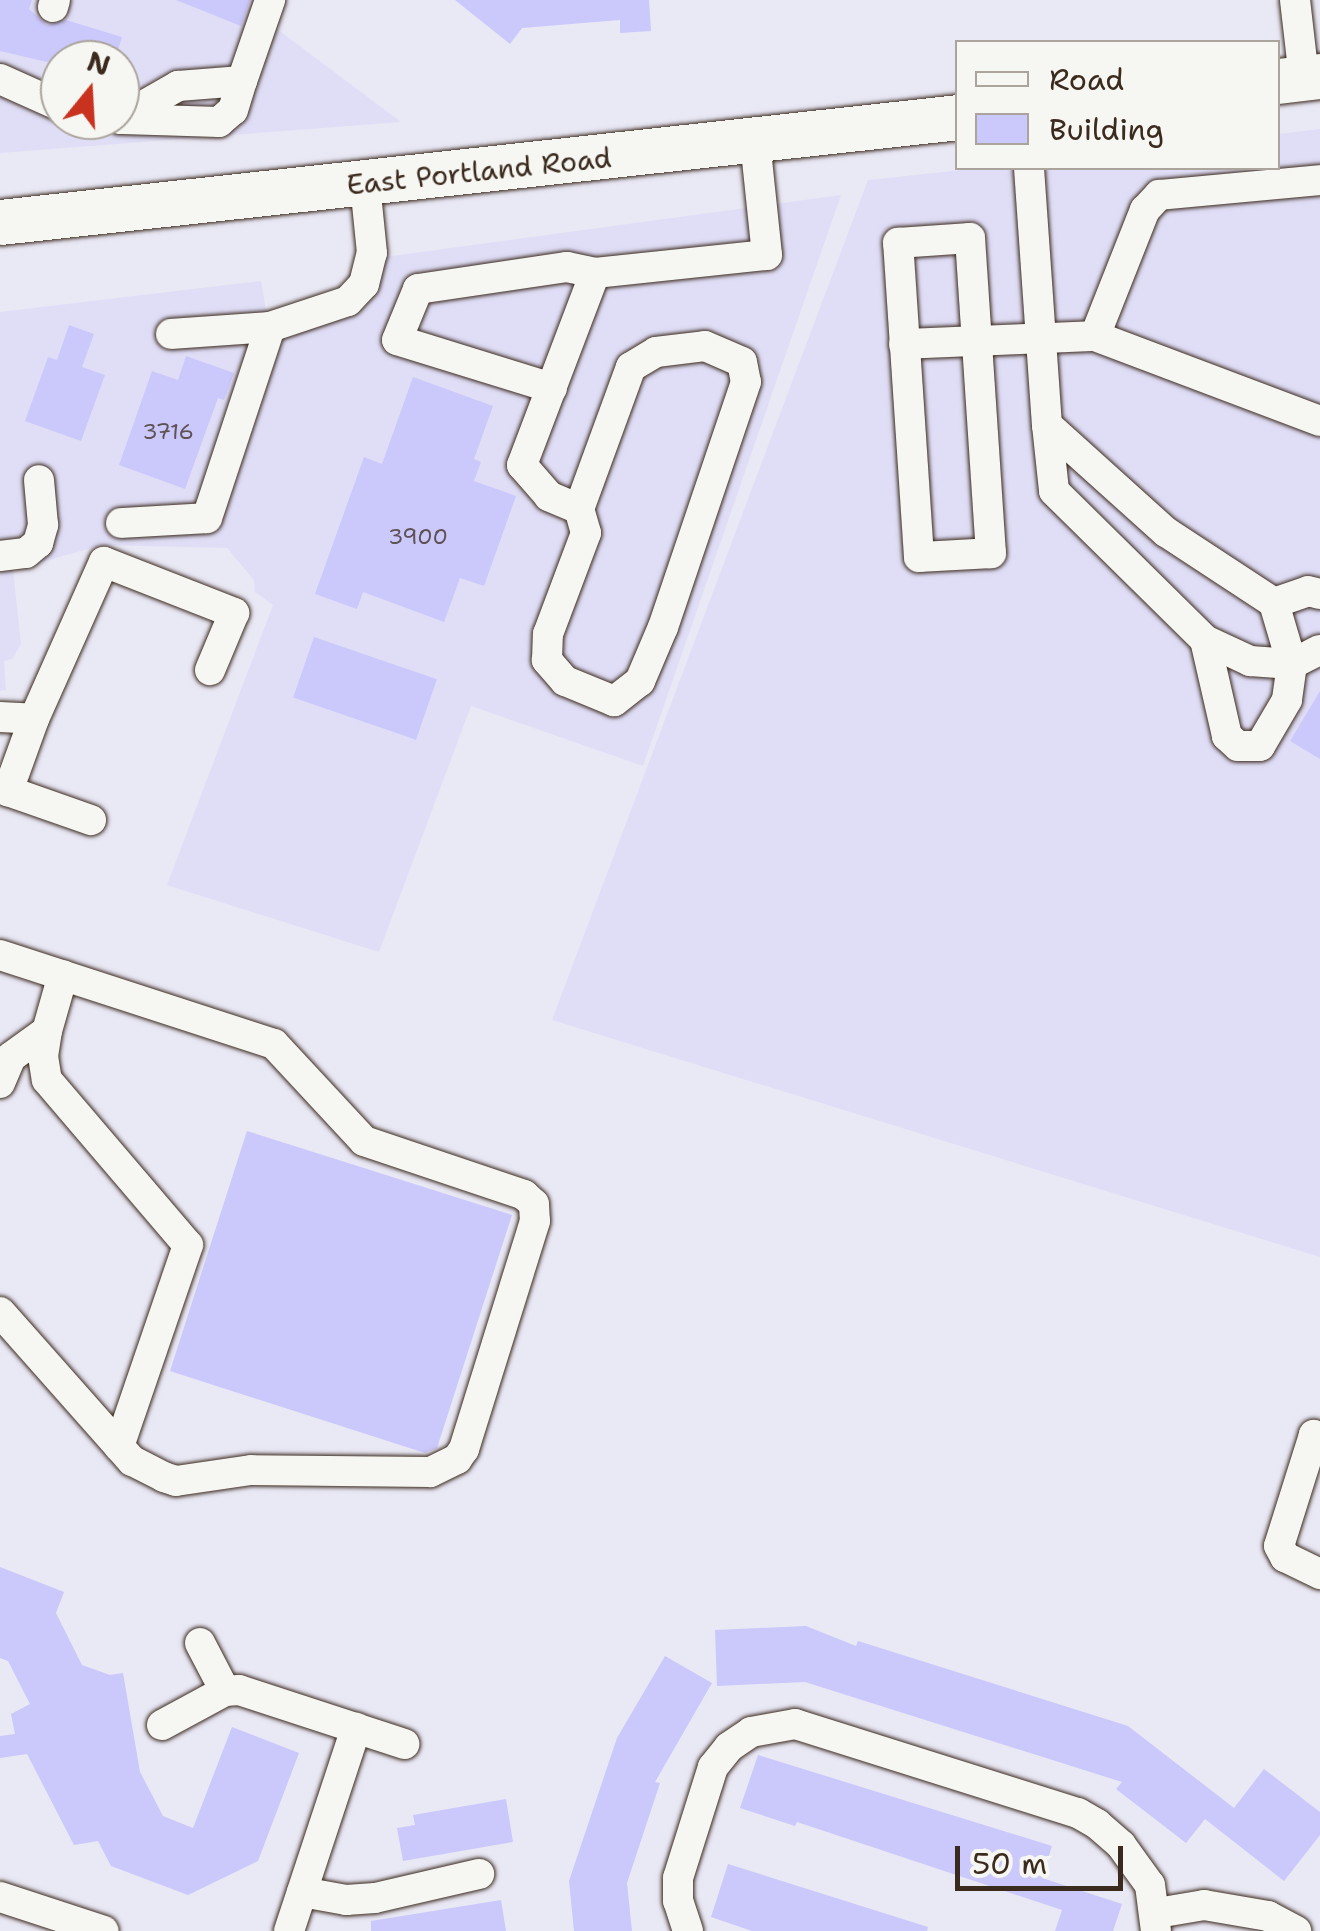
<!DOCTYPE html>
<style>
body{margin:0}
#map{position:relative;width:1320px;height:1931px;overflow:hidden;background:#e9e8f5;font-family:"Shantell Sans",sans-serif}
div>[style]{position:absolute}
.built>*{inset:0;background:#e0def7}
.building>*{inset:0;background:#cbc8fb;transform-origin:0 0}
.roads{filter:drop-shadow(0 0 2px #3b2a1e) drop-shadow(0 0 2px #3b2a1e)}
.minor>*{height:30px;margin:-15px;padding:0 15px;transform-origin:15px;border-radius:15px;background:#f6f6f2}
.highway>*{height:45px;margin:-22.5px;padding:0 22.5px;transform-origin:22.5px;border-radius:22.5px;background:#f6f6f2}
span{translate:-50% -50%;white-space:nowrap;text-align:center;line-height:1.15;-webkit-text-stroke:9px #f6f6f2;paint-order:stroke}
.number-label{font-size:22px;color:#5f5255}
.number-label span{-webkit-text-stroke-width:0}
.street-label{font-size:28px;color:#3b2a1e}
.legend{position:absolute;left:955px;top:40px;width:325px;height:130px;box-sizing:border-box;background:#f6f6f2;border:2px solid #aba49d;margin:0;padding:12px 18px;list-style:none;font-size:30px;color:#3b2a1e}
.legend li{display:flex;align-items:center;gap:20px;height:50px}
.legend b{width:50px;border:2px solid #aba49d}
.north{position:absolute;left:40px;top:40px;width:100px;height:100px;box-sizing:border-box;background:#f6f6f2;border:2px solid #aba49d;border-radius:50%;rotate:18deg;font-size:28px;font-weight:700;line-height:40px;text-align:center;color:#3b2a1e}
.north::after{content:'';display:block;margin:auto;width:35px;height:45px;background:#c8321e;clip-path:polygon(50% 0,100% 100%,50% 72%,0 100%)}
.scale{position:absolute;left:955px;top:1846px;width:168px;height:45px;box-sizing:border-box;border:5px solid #3b2a1e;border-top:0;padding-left:12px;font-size:30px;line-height:35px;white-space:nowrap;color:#3b2a1e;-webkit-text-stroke:8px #f6f6f2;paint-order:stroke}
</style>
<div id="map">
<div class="built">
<i style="clip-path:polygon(evenodd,0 0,286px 0,277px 29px,401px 122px,0 153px,0 0,60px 60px,120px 60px,120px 120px,60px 120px,60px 60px)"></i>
<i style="clip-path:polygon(1320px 129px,1320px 1257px,552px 1020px,868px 180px,981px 168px,1278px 168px,1278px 134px)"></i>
<i style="clip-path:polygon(841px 195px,643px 766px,471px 706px,379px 952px,167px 885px,273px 605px,255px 592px,254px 580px,227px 548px,102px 545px,13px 570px,21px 644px,12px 659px,4px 661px,6px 690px,0 691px,0 312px,261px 281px,272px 345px,384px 257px)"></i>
</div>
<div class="building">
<i style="clip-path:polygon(0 0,32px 0,29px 9px,47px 25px,66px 20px,122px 37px,115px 60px,60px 60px,60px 65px,0 51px)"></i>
<i style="clip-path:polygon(176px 0,250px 0,241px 26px)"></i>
<i style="clip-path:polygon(455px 0,649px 0,651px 31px,620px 33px,620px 20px,522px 28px,510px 44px)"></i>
<i style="clip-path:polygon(69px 325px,94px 334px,82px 367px,105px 375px,81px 441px,25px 421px,48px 357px,57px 360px)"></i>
<i style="clip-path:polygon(186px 356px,234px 373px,224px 400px,218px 398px,185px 489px,119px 465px,152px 371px,178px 380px)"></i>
<i style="clip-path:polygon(413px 377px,493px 406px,474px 459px,481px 462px,474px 481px,516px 496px,484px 586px,460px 578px,444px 622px,363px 592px,357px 609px,315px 594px,364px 457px,382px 464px)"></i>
<i style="left:314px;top:637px;width:130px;height:64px;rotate:19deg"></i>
<i style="clip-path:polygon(1320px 691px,1320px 759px,1290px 741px)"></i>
<i style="clip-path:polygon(247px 1131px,512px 1215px,437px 1448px,425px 1453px,170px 1371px)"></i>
<i style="clip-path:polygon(0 1567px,64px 1592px,56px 1613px,82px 1665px,110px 1675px,123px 1673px,140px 1772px,163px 1816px,193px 1828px,232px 1727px,299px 1753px,258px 1861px,188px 1895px,111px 1866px,98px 1841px,74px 1845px,27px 1754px,0 1758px,0 1736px,15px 1734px,11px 1714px,30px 1704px,8px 1661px,0 1658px)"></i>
<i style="clip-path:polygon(806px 1626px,856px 1646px,858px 1641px,1128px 1726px,1234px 1808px,1264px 1769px,1320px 1812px,1320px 1835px,1284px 1881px,1205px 1819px,1186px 1843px,1116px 1789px,1122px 1782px,805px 1682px,717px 1686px,715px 1630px)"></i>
<i style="clip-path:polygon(665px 1656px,712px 1683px,655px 1782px,660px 1783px,627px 1883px,632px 1931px,574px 1931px,569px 1881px,617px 1738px)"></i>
<i style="clip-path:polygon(758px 1755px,1052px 1846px,1042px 1878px,1122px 1904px,1113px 1931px,1055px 1931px,1062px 1910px,797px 1822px,795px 1826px,740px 1808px)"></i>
<i style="clip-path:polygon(506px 1799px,513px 1842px,403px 1861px,397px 1828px,415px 1825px,413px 1815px)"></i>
<i style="clip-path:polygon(728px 1864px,928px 1927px,927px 1931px,752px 1931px,711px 1917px)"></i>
<i style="clip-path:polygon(501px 1900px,506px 1931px,371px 1931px,371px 1921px)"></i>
</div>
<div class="roads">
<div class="minor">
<i style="left:1295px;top:0;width:79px;rotate:83.4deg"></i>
<i style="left:53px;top:7px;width:7px;rotate:-74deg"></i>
<i style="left:0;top:79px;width:66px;rotate:24.2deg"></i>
<i style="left:120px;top:119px;width:67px;rotate:-29.6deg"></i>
<i style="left:178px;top:86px;width:64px;rotate:-4.5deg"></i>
<i style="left:242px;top:81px;width:86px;rotate:-70.9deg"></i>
<i style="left:123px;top:119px;width:96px;rotate:1.8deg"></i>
<i style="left:219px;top:122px;width:18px;rotate:-41deg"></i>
<i style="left:233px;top:110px;width:30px;rotate:-73deg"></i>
<i style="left:1029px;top:168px;width:258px;rotate:86deg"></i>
<i style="left:1047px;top:425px;width:160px;rotate:42deg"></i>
<i style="left:1166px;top:532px;width:129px;rotate:33.3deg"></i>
<i style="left:1274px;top:603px;width:64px;rotate:73.6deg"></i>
<i style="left:1292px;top:664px;width:36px;rotate:98deg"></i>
<i style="left:1287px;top:700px;width:53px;rotate:120.4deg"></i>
<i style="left:1260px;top:746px;width:22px;rotate:180deg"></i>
<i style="left:1238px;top:746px;width:15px;rotate:-138deg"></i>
<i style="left:1227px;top:736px;width:98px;rotate:-102.9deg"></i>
<i style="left:970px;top:238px;width:316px;rotate:86.2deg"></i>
<i style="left:991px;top:553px;width:72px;rotate:176.8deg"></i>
<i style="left:919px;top:557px;width:315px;rotate:-93.8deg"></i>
<i style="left:898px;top:243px;width:72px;rotate:-4deg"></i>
<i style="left:171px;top:334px;width:99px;rotate:-4deg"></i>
<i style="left:1095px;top:336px;width:136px;rotate:-68.4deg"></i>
<i style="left:1145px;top:210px;width:21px;rotate:-47deg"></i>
<i style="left:1159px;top:195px;width:162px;rotate:-5.3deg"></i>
<i style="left:904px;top:344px;width:191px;rotate:-2.4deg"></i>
<i style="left:1095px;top:336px;width:241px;rotate:20.7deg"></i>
<i style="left:552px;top:388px;width:162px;rotate:-162.8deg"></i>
<i style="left:397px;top:340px;width:55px;rotate:-67.6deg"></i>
<i style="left:418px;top:289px;width:151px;rotate:-8.4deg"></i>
<i style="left:567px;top:267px;width:29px;rotate:12deg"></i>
<i style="left:1047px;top:425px;width:66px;rotate:83.9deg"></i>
<i style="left:1054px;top:491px;width:212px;rotate:44.6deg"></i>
<i style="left:1205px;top:640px;width:50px;rotate:25deg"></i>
<i style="left:1250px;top:661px;width:42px;rotate:4.1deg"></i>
<i style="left:1292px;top:664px;width:31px;rotate:-27deg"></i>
<i style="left:579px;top:509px;width:151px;rotate:-69.9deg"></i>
<i style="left:631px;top:367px;width:29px;rotate:-31deg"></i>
<i style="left:656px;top:352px;width:49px;rotate:-7deg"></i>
<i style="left:705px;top:346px;width:40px;rotate:23.4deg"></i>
<i style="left:742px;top:362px;width:20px;rotate:79deg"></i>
<i style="left:746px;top:382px;width:259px;rotate:108.7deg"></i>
<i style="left:663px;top:627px;width:59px;rotate:113.1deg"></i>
<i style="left:640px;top:681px;width:33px;rotate:142deg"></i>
<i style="left:614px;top:701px;width:53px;rotate:-157.8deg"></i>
<i style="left:565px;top:681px;width:28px;rotate:-131deg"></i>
<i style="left:547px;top:660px;width:26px;rotate:-88deg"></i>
<i style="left:548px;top:634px;width:108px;rotate:-69.4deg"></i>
<i style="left:586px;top:533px;width:25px;rotate:-106deg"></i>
<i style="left:579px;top:509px;width:33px;rotate:-157deg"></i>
<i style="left:549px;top:496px;width:41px;rotate:-131.1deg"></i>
<i style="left:522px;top:465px;width:205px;rotate:-69.2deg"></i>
<i style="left:595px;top:273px;width:173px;rotate:-6deg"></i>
<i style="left:767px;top:255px;width:116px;rotate:-96deg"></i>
<i style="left:121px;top:523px;width:86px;rotate:-3.3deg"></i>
<i style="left:207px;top:518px;width:201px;rotate:-71.7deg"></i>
<i style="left:270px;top:327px;width:82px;rotate:-18.4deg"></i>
<i style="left:348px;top:301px;width:23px;rotate:-47deg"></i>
<i style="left:364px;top:284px;width:32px;rotate:-76deg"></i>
<i style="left:372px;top:253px;width:69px;rotate:-95.8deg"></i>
<i style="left:0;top:556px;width:26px;rotate:-7deg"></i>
<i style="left:26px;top:553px;width:16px;rotate:-40deg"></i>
<i style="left:38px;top:543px;width:19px;rotate:-74deg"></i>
<i style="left:43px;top:525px;width:45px;rotate:-95.1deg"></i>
<i style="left:1274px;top:603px;width:36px;rotate:-19deg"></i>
<i style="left:1308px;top:591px;width:12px;rotate:14deg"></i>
<i style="left:0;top:717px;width:34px;rotate:3deg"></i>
<i style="left:34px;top:719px;width:172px;rotate:-66deg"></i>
<i style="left:104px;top:562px;width:140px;rotate:21.4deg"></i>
<i style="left:234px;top:613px;width:62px;rotate:112.8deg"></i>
<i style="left:34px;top:719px;width:77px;rotate:109.9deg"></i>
<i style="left:8px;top:791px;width:88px;rotate:19.3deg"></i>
<i style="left:0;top:955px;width:288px;rotate:18deg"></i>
<i style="left:274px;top:1044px;width:132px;rotate:47.1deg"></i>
<i style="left:364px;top:1141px;width:169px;rotate:18.6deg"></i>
<i style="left:524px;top:1195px;width:13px;rotate:42deg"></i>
<i style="left:534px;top:1204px;width:17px;rotate:87deg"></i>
<i style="left:535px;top:1221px;width:239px;rotate:107.3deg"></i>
<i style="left:464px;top:1449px;width:12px;rotate:125deg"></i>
<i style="left:457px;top:1459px;width:30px;rotate:154deg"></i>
<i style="left:430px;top:1472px;width:179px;rotate:-179.4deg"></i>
<i style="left:251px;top:1470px;width:76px;rotate:171.7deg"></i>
<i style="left:176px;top:1481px;width:13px;rotate:-162deg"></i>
<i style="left:164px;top:1477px;width:36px;rotate:-153deg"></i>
<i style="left:132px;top:1461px;width:199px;rotate:-131.5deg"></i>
<i style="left:47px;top:1031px;width:25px;rotate:99deg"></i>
<i style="left:43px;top:1056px;width:24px;rotate:81deg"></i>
<i style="left:47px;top:1080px;width:217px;rotate:49.5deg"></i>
<i style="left:188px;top:1245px;width:213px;rotate:108.9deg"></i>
<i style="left:0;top:1083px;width:28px;rotate:-67deg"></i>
<i style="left:11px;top:1057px;width:44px;rotate:-35.8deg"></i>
<i style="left:47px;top:1031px;width:58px;rotate:-74.1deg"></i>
<i style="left:1320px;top:1438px;width:7px;rotate:-153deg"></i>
<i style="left:1314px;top:1435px;width:116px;rotate:107.5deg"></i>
<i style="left:1279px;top:1546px;width:13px;rotate:61deg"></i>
<i style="left:1285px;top:1557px;width:39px;rotate:26deg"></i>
<i style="left:200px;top:1643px;width:54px;rotate:62.5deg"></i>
<i style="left:162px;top:1725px;width:72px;rotate:-28.4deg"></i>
<i style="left:225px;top:1691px;width:14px;rotate:-4deg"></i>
<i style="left:239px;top:1690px;width:174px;rotate:18.1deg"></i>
<i style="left:302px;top:1892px;width:45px;rotate:10.3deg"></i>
<i style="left:346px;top:1900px;width:29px;rotate:-4deg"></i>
<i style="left:375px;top:1898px;width:107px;rotate:-13deg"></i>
<i style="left:0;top:1897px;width:109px;rotate:18.1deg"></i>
<i style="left:1157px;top:1913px;width:48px;rotate:-9.7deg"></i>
<i style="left:1204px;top:1905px;width:65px;rotate:9.8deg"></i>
<i style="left:1268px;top:1916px;width:32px;rotate:28deg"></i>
<i style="left:289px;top:1931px;width:214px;rotate:-71.7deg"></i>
<i style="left:688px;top:1931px;width:32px;rotate:-108deg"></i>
<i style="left:678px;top:1901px;width:23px;rotate:-90deg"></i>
<i style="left:678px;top:1878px;width:116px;rotate:-72.5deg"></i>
<i style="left:713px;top:1767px;width:26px;rotate:-51deg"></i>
<i style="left:729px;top:1747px;width:27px;rotate:-34deg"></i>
<i style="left:751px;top:1732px;width:45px;rotate:-10.3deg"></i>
<i style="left:795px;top:1724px;width:297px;rotate:17.5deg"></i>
<i style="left:1078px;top:1813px;width:22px;rotate:30deg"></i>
<i style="left:1097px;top:1824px;width:32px;rotate:41deg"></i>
<i style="left:1121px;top:1845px;width:49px;rotate:54.1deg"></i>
<i style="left:1150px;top:1885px;width:46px;rotate:82.6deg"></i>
</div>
<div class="highway">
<i style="left:1278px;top:81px;width:42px;rotate:-6.8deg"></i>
<i style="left:0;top:222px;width:964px;rotate:-6.25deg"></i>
</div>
</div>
<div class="number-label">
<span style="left:168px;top:432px">3716</span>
<span style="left:418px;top:537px">3900</span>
</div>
<div class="street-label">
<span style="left:479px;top:171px;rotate:-6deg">East Portland Road</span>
</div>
<ul class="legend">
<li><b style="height:12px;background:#f6f6f2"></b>Road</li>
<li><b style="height:28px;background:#cbc8fb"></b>Building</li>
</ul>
<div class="north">N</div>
<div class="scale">50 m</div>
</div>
